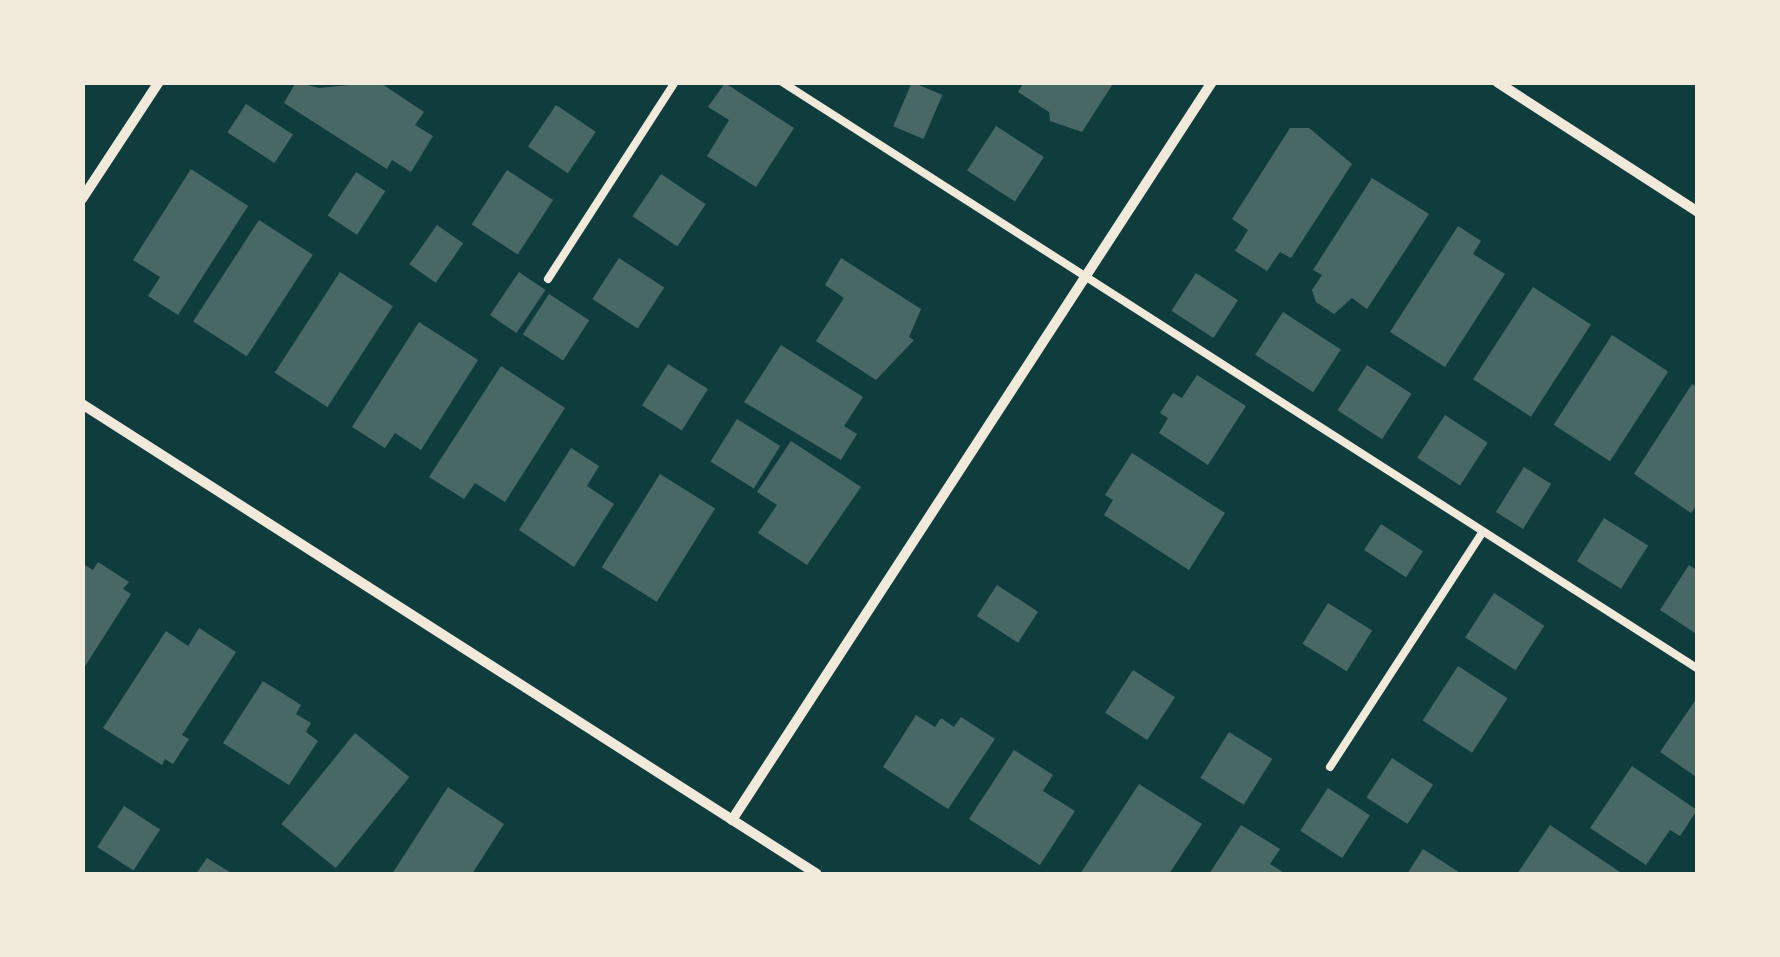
<!DOCTYPE html>
<style>
body{margin:0}
#map{position:relative;width:1780px;height:957px;overflow:hidden;background:#0f3d3e;font-family:"Public Sans",sans-serif}
div>[style]{position:absolute}
.building>*{inset:0;background:#486865;transform-origin:0 0}
.service>*{height:8px;margin:-4px;padding:0 4px;transform-origin:4px;border-radius:4px;background:#f1e9da}
.minor>*{height:10px;margin:-5px;padding:0 5px;transform-origin:5px;border-radius:5px;background:#f1e9da}
span{translate:-50% -50%;white-space:nowrap;text-align:center;line-height:1.15;-webkit-text-stroke:8px #f1e9da;paint-order:stroke}
.frame{position:absolute;inset:0;border:85px solid #f1e9da;pointer-events:none}
</style>
<div id="map">
<div class="building">
<i style="clip-path:polygon(296px 82px,319px 88px,379px 82px,424px 112px,415px 125px,433px 136px,411px 172px,392px 160px,387px 169px,284px 103px)"></i>
<i style="left:912px;top:82px;width:33px;height:48px;rotate:23deg"></i>
<i style="clip-path:polygon(1024px 82px,1114px 82px,1082px 132px,1050px 121px,1049px 112px,1018px 92px)"></i>
<i style="clip-path:polygon(725px 83px,794px 128px,756px 187px,707px 156px,729px 120px,708px 107px)"></i>
<i style="left:246px;top:104px;width:56px;height:34px;rotate:33deg"></i>
<i style="left:556px;top:105px;width:48px;height:50px;rotate:34deg"></i>
<i style="left:996px;top:126px;width:57px;height:53px;rotate:33deg"></i>
<i style="clip-path:polygon(1290px 128px,1309px 128px,1352px 164px,1291px 258px,1280px 252px,1267px 271px,1235px 251px,1248px 230px,1232px 219px)"></i>
<i style="clip-path:polygon(191px 169px,248px 206px,178px 315px,148px 296px,160px 277px,133px 260px)"></i>
<i style="left:507px;top:170px;width:55px;height:65px;rotate:33deg"></i>
<i style="left:356px;top:172px;width:35px;height:52px;rotate:33deg"></i>
<i style="left:661px;top:174px;width:54px;height:51px;rotate:34deg"></i>
<i style="clip-path:polygon(1372px 178px,1429px 214px,1367px 309px,1352px 298px,1334px 314px,1316px 302px,1312px 290px,1322px 275px,1313px 270px)"></i>
<i style="left:259px;top:220px;width:64px;height:121px;rotate:33deg"></i>
<i style="left:437px;top:225px;width:32px;height:48px;rotate:35deg"></i>
<i style="clip-path:polygon(1458px 226px,1481px 241px,1473px 254px,1505px 274px,1445px 367px,1390px 332px)"></i>
<i style="left:619px;top:258px;width:54px;height:49px;rotate:33deg"></i>
<i style="clip-path:polygon(841px 258px,921px 309px,909px 337px,914px 340px,876px 380px,816px 341px,844px 298px,825px 285px)"></i>
<i style="left:340px;top:272px;width:63px;height:120px;rotate:33deg"></i>
<i style="left:519px;top:272px;width:32px;height:52px;rotate:34deg"></i>
<i style="left:1196px;top:273px;width:50px;height:45px;rotate:33deg"></i>
<i style="left:1533px;top:287px;width:69px;height:110px;rotate:33deg"></i>
<i style="left:549px;top:294px;width:48px;height:48px;rotate:33deg"></i>
<i style="left:1283px;top:312px;width:69px;height:51px;rotate:33deg"></i>
<i style="clip-path:polygon(419px 322px,478px 360px,421px 450px,395px 433px,385px 448px,352px 427px)"></i>
<i style="left:1612px;top:335px;width:67px;height:107px;rotate:33deg"></i>
<i style="clip-path:polygon(781px 345px,863px 397px,844px 426px,857px 434px,841px 460px,744px 402px)"></i>
<i style="left:668px;top:364px;width:47px;height:49px;rotate:32deg"></i>
<i style="left:1367px;top:365px;width:53px;height:54px;rotate:33deg"></i>
<i style="clip-path:polygon(501px 366px,565px 408px,505px 502px,475px 483px,464px 499px,429px 477px)"></i>
<i style="clip-path:polygon(1197px 375px,1246px 406px,1208px 465px,1159px 433px,1168px 418px,1160px 413px,1173px 393px,1182px 398px)"></i>
<i style="clip-path:polygon(1692px 384px,1698px 388px,1698px 503px,1691px 513px,1634px 474px)"></i>
<i style="left:1445px;top:415px;width:51px;height:51px;rotate:33deg"></i>
<i style="left:737px;top:419px;width:51px;height:50px;rotate:32deg"></i>
<i style="clip-path:polygon(791px 441px,861px 487px,807px 565px,758px 533px,777px 505px,757px 492px)"></i>
<i style="clip-path:polygon(571px 448px,599px 466px,587px 486px,614px 504px,574px 567px,519px 530px)"></i>
<i style="clip-path:polygon(1132px 453px,1225px 513px,1189px 570px,1104px 515px,1113px 500px,1105px 495px)"></i>
<i style="left:1524px;top:467px;width:32px;height:53px;rotate:32deg"></i>
<i style="left:660px;top:474px;width:65px;height:110px;rotate:32deg"></i>
<i style="left:1604px;top:518px;width:52px;height:51px;rotate:32deg"></i>
<i style="left:1381px;top:524px;width:50px;height:31px;rotate:33deg"></i>
<i style="clip-path:polygon(98px 562px,129px 582px,123px 589px,131px 594px,82px 671px,82px 563px,93px 570px)"></i>
<i style="clip-path:polygon(1689px 565px,1698px 571px,1698px 635px,1660px 610px)"></i>
<i style="left:997px;top:585px;width:49px;height:37px;rotate:33deg"></i>
<i style="left:1494px;top:593px;width:60px;height:53px;rotate:33deg"></i>
<i style="left:1328px;top:603px;width:52px;height:48px;rotate:32deg"></i>
<i style="clip-path:polygon(199px 628px,236px 652px,182px 735px,189px 739px,173px 764px,165px 759px,162px 765px,103px 728px,166px 631px,188px 646px)"></i>
<i style="left:1458px;top:666px;width:59px;height:65px;rotate:33deg"></i>
<i style="left:1133px;top:670px;width:50px;height:51px;rotate:33deg"></i>
<i style="clip-path:polygon(263px 681px,301px 705px,296px 714px,311px 723px,306px 732px,318px 741px,289px 785px,223px 743px)"></i>
<i style="clip-path:polygon(1695px 701px,1698px 702px,1698px 778px,1660px 752px)"></i>
<i style="clip-path:polygon(916px 715px,935px 727px,941px 718px,954px 727px,961px 717px,995px 739px,948px 809px,883px 767px)"></i>
<i style="left:1229px;top:732px;width:51px;height:54px;rotate:32deg"></i>
<i style="left:355px;top:733px;width:70px;height:117px;rotate:39deg"></i>
<i style="clip-path:polygon(1014px 750px,1053px 775px,1043px 791px,1075px 811px,1040px 865px,969px 819px)"></i>
<i style="left:1392px;top:758px;width:49px;height:47px;rotate:33deg"></i>
<i style="clip-path:polygon(1632px 766px,1697px 810px,1680px 836px,1670px 830px,1646px 865px,1590px 828px)"></i>
<i style="clip-path:polygon(1139px 784px,1202px 824px,1169px 874px,1080px 874px)"></i>
<i style="clip-path:polygon(448px 787px,504px 824px,472px 874px,392px 874px)"></i>
<i style="left:1328px;top:788px;width:50px;height:51px;rotate:33deg"></i>
<i style="left:124px;top:806px;width:43px;height:49px;rotate:33deg"></i>
<i style="clip-path:polygon(1241px 825px,1280px 849px,1270px 864px,1286px 874px,1209px 874px)"></i>
<i style="clip-path:polygon(1550px 825px,1623px 874px,1517px 874px)"></i>
<i style="clip-path:polygon(1423px 849px,1462px 874px,1407px 874px)"></i>
<i style="clip-path:polygon(207px 858px,233px 874px,196px 874px)"></i>
</div>
<div class="service">
<i style="left:782px;top:82px;width:1088px;rotate:32.65deg"></i>
<i style="left:548px;top:279px;width:234px;rotate:-57.2deg"></i>
<i style="left:1330px;top:767px;width:279px;rotate:-57deg"></i>
</div>
<div class="minor">
<i style="left:1497px;top:82px;width:239px;rotate:32.9deg"></i>
<i style="left:82px;top:199px;width:140px;rotate:-56.7deg"></i>
<i style="left:82px;top:404px;width:872px;rotate:32.6deg"></i>
<i style="left:732px;top:820px;width:880px;rotate:-56.96deg"></i>
</div>
<div class="frame"></div>
</div>
